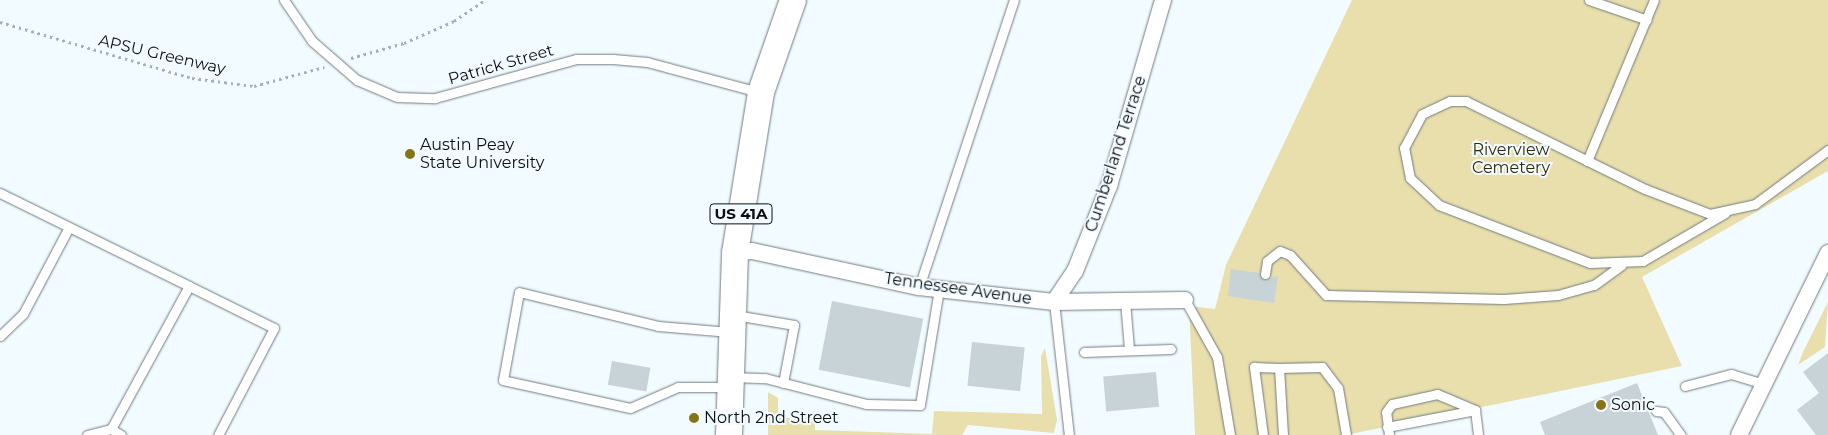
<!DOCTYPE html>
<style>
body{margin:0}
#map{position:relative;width:1828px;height:435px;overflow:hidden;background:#f2fbff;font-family:Montserrat,sans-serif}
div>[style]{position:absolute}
.green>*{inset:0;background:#e9dfac}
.building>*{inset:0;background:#c7d3d7;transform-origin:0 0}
.path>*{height:3px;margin-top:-1.5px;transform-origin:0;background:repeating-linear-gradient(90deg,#a9b0b4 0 2.5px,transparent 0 6.5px)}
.roads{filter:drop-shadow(0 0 1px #707b7e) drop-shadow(0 0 1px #707b7e)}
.lane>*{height:9px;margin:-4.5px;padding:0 4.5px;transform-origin:4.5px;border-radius:4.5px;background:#fff}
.street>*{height:16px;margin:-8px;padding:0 8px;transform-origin:8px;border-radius:8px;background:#fff}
.primary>*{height:26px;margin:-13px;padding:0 13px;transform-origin:13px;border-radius:13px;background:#fff}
.dots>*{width:14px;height:14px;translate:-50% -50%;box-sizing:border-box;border:2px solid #f2fbff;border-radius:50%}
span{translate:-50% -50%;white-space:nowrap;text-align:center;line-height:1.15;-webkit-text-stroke:4px #f2fbff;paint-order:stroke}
.shield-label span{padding:1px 4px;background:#f2fbff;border:1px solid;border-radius:4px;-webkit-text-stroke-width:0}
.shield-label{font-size:15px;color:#0b0f10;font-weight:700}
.street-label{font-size:16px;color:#0b0f10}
.poi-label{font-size:16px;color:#0b0f10}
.left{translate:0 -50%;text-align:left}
.park-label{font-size:16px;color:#332b00}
</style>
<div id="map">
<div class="green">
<i style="clip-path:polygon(1352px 0,1828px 0,1828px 171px,1642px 277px,1682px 366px,1346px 435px,1195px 435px,1189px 306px,1215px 309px,1226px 265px)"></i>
<i style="clip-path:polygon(1828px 302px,1825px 347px,1798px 365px,1803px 352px)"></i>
<i style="clip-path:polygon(1045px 348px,1057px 420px,1054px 433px,968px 425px,962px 435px,768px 435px,768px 392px,778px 398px,778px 418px,815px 418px,815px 430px,932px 434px,934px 411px,1042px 414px,1041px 356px)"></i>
</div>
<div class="building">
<i style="clip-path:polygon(1231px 269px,1259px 273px,1265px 280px,1278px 276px,1274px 303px,1228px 296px)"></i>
<i style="left:832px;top:301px;width:93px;height:70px;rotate:11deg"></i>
<i style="left:972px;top:342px;width:53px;height:44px;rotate:6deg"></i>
<i style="clip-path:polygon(1828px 353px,1828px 435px,1816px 435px,1797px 410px,1819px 393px,1803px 372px)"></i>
<i style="left:612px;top:361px;width:39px;height:24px;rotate:10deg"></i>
<i style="left:1156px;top:372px;width:35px;height:53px;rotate:85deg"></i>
<i style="clip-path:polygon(1637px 383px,1658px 435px,1545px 435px,1540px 422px)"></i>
</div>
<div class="path">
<i style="left:0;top:22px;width:200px;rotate:16.3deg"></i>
<i style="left:192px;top:78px;width:63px;rotate:7.4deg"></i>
<i style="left:254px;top:86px;width:73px;rotate:-15.2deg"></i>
<i style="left:351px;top:58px;width:55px;rotate:-15.8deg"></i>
<i style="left:404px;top:43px;width:55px;rotate:-23.7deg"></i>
<i style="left:454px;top:21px;width:37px;rotate:-34deg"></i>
</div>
<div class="roads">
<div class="lane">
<i style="left:284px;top:0;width:50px;rotate:55.7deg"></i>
<i style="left:312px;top:41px;width:60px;rotate:40.9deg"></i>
<i style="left:357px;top:80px;width:43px;rotate:23deg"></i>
<i style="left:397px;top:97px;width:38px;rotate:2deg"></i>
<i style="left:435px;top:98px;width:147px;rotate:-15.4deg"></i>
<i style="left:577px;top:59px;width:36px"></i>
<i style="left:613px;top:59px;width:34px;rotate:5deg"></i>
<i style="left:647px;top:62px;width:115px;rotate:15.1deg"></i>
<i style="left:1589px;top:0;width:61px;rotate:19deg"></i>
<i style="left:1587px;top:161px;width:174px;rotate:-67.4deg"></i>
<i style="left:0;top:193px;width:211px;rotate:26.2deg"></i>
<i style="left:189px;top:286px;width:163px;rotate:118.6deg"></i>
<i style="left:1725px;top:213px;width:95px;rotate:149.7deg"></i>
<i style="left:1643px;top:261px;width:53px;rotate:177.8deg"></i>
<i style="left:1590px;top:263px;width:162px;rotate:-159deg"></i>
<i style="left:1439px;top:205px;width:40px;rotate:-137deg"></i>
<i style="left:1410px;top:178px;width:31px;rotate:-101deg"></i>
<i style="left:1404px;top:148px;width:38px;rotate:-62deg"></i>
<i style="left:1422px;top:114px;width:31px;rotate:-25deg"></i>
<i style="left:1450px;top:101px;width:16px"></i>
<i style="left:1466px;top:101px;width:199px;rotate:26.2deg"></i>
<i style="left:1645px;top:189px;width:70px;rotate:21deg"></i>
<i style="left:1710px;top:214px;width:46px;rotate:-12.5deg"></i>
<i style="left:1755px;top:204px;width:91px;rotate:-36.5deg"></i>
<i style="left:1265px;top:274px;width:13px;rotate:-81deg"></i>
<i style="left:1267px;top:261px;width:16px;rotate:-38deg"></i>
<i style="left:1280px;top:251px;width:11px;rotate:22deg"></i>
<i style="left:1290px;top:255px;width:54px;rotate:48deg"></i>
<i style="left:1326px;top:295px;width:178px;rotate:1.3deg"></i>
<i style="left:1504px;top:299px;width:54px;rotate:-4.2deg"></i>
<i style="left:1558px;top:295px;width:37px;rotate:-16deg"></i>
<i style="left:1594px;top:285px;width:34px;rotate:-36deg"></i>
<i style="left:189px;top:286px;width:95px;rotate:26.3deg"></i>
<i style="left:274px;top:328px;width:121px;rotate:117.6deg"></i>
<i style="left:919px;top:287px;width:302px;rotate:-71.7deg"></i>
<i style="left:1185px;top:300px;width:65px;rotate:60.7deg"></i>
<i style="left:1217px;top:357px;width:79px;rotate:80.5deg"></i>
<i style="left:1125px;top:301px;width:48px;rotate:85.2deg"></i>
<i style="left:1054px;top:302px;width:134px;rotate:83.6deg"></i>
<i style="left:735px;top:315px;width:60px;rotate:9.6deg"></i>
<i style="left:794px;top:325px;width:59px;rotate:100.7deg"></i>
<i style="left:0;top:336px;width:32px;rotate:-44deg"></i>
<i style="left:23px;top:314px;width:98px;rotate:-62.1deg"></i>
<i style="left:1084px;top:352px;width:87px;rotate:-2deg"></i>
<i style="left:732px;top:377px;width:33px;rotate:2deg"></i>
<i style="left:765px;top:378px;width:104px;rotate:14.4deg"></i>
<i style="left:866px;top:404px;width:54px;rotate:1.1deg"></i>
<i style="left:920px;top:405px;width:118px;rotate:-80.7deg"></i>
<i style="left:1685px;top:386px;width:48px;rotate:-14.6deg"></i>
<i style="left:1731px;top:374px;width:37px;rotate:17deg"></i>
<i style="left:729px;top:387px;width:51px;rotate:180deg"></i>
<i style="left:678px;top:387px;width:52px;rotate:156.4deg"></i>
<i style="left:630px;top:408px;width:130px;rotate:-167.6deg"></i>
<i style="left:503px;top:380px;width:89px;rotate:-79.7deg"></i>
<i style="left:519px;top:292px;width:143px;rotate:13.7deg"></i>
<i style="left:658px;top:326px;width:72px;rotate:4.8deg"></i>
<i style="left:1475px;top:410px;width:25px;rotate:83deg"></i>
<i style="left:1656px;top:411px;width:8px;rotate:7deg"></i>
<i style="left:1664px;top:412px;width:29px;rotate:54deg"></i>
<i style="left:1387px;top:427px;width:90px;rotate:-10.9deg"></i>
<i style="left:87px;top:435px;width:25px;rotate:-14deg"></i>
<i style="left:111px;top:429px;width:12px;rotate:31deg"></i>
<i style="left:1263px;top:435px;width:69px;rotate:-97.5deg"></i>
<i style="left:1254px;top:367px;width:25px;rotate:2deg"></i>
<i style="left:1283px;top:435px;width:67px;rotate:-93.4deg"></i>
<i style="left:1279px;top:368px;width:43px;rotate:-1.3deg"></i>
<i style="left:1322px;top:367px;width:26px;rotate:53deg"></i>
<i style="left:1338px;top:388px;width:48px;rotate:80.3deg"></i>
<i style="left:1389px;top:435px;width:23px;rotate:-97deg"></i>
<i style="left:1386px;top:412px;width:10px;rotate:-53deg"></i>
<i style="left:1392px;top:404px;width:46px;rotate:-12.5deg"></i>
<i style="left:1437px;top:394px;width:41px;rotate:22.8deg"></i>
</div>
<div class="street">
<i style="left:735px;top:253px;width:17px;rotate:-7deg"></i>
<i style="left:752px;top:251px;width:171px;rotate:12.2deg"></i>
<i style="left:919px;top:287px;width:136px;rotate:6.3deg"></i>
<i style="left:1054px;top:302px;width:131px;rotate:-0.9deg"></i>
<i style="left:1054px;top:302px;width:37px;rotate:-56deg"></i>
<i style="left:1075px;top:271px;width:92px;rotate:-68.2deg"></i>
<i style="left:1109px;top:186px;width:194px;rotate:-73.8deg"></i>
<i style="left:1739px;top:435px;width:203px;rotate:-63.9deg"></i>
</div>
<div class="primary">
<i style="left:729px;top:435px;width:182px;rotate:-88.1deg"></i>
<i style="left:735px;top:253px;width:163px;rotate:-80.8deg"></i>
<i style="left:761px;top:92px;width:97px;rotate:-70.8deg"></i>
</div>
</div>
<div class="dots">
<i style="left:410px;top:154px;background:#857518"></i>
<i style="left:1601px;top:405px;background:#857518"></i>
<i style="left:694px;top:418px;background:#857518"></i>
</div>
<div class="shield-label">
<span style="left:741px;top:214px">US 41A</span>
</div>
<div class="street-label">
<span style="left:162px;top:55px;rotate:13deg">APSU Greenway</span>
<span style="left:501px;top:65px;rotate:-16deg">Patrick Street</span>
<span style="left:1116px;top:154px;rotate:-72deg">Cumberland Terrace</span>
<span style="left:958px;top:289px;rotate:8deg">Tennessee Avenue</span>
</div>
<div class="poi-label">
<span class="left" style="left:420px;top:154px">Austin Peay<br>State University</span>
<span class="left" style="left:1611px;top:405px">Sonic</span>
<span class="left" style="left:704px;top:418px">North 2nd Street</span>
</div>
<div class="park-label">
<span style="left:1511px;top:159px">Riverview<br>Cemetery</span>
</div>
</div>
